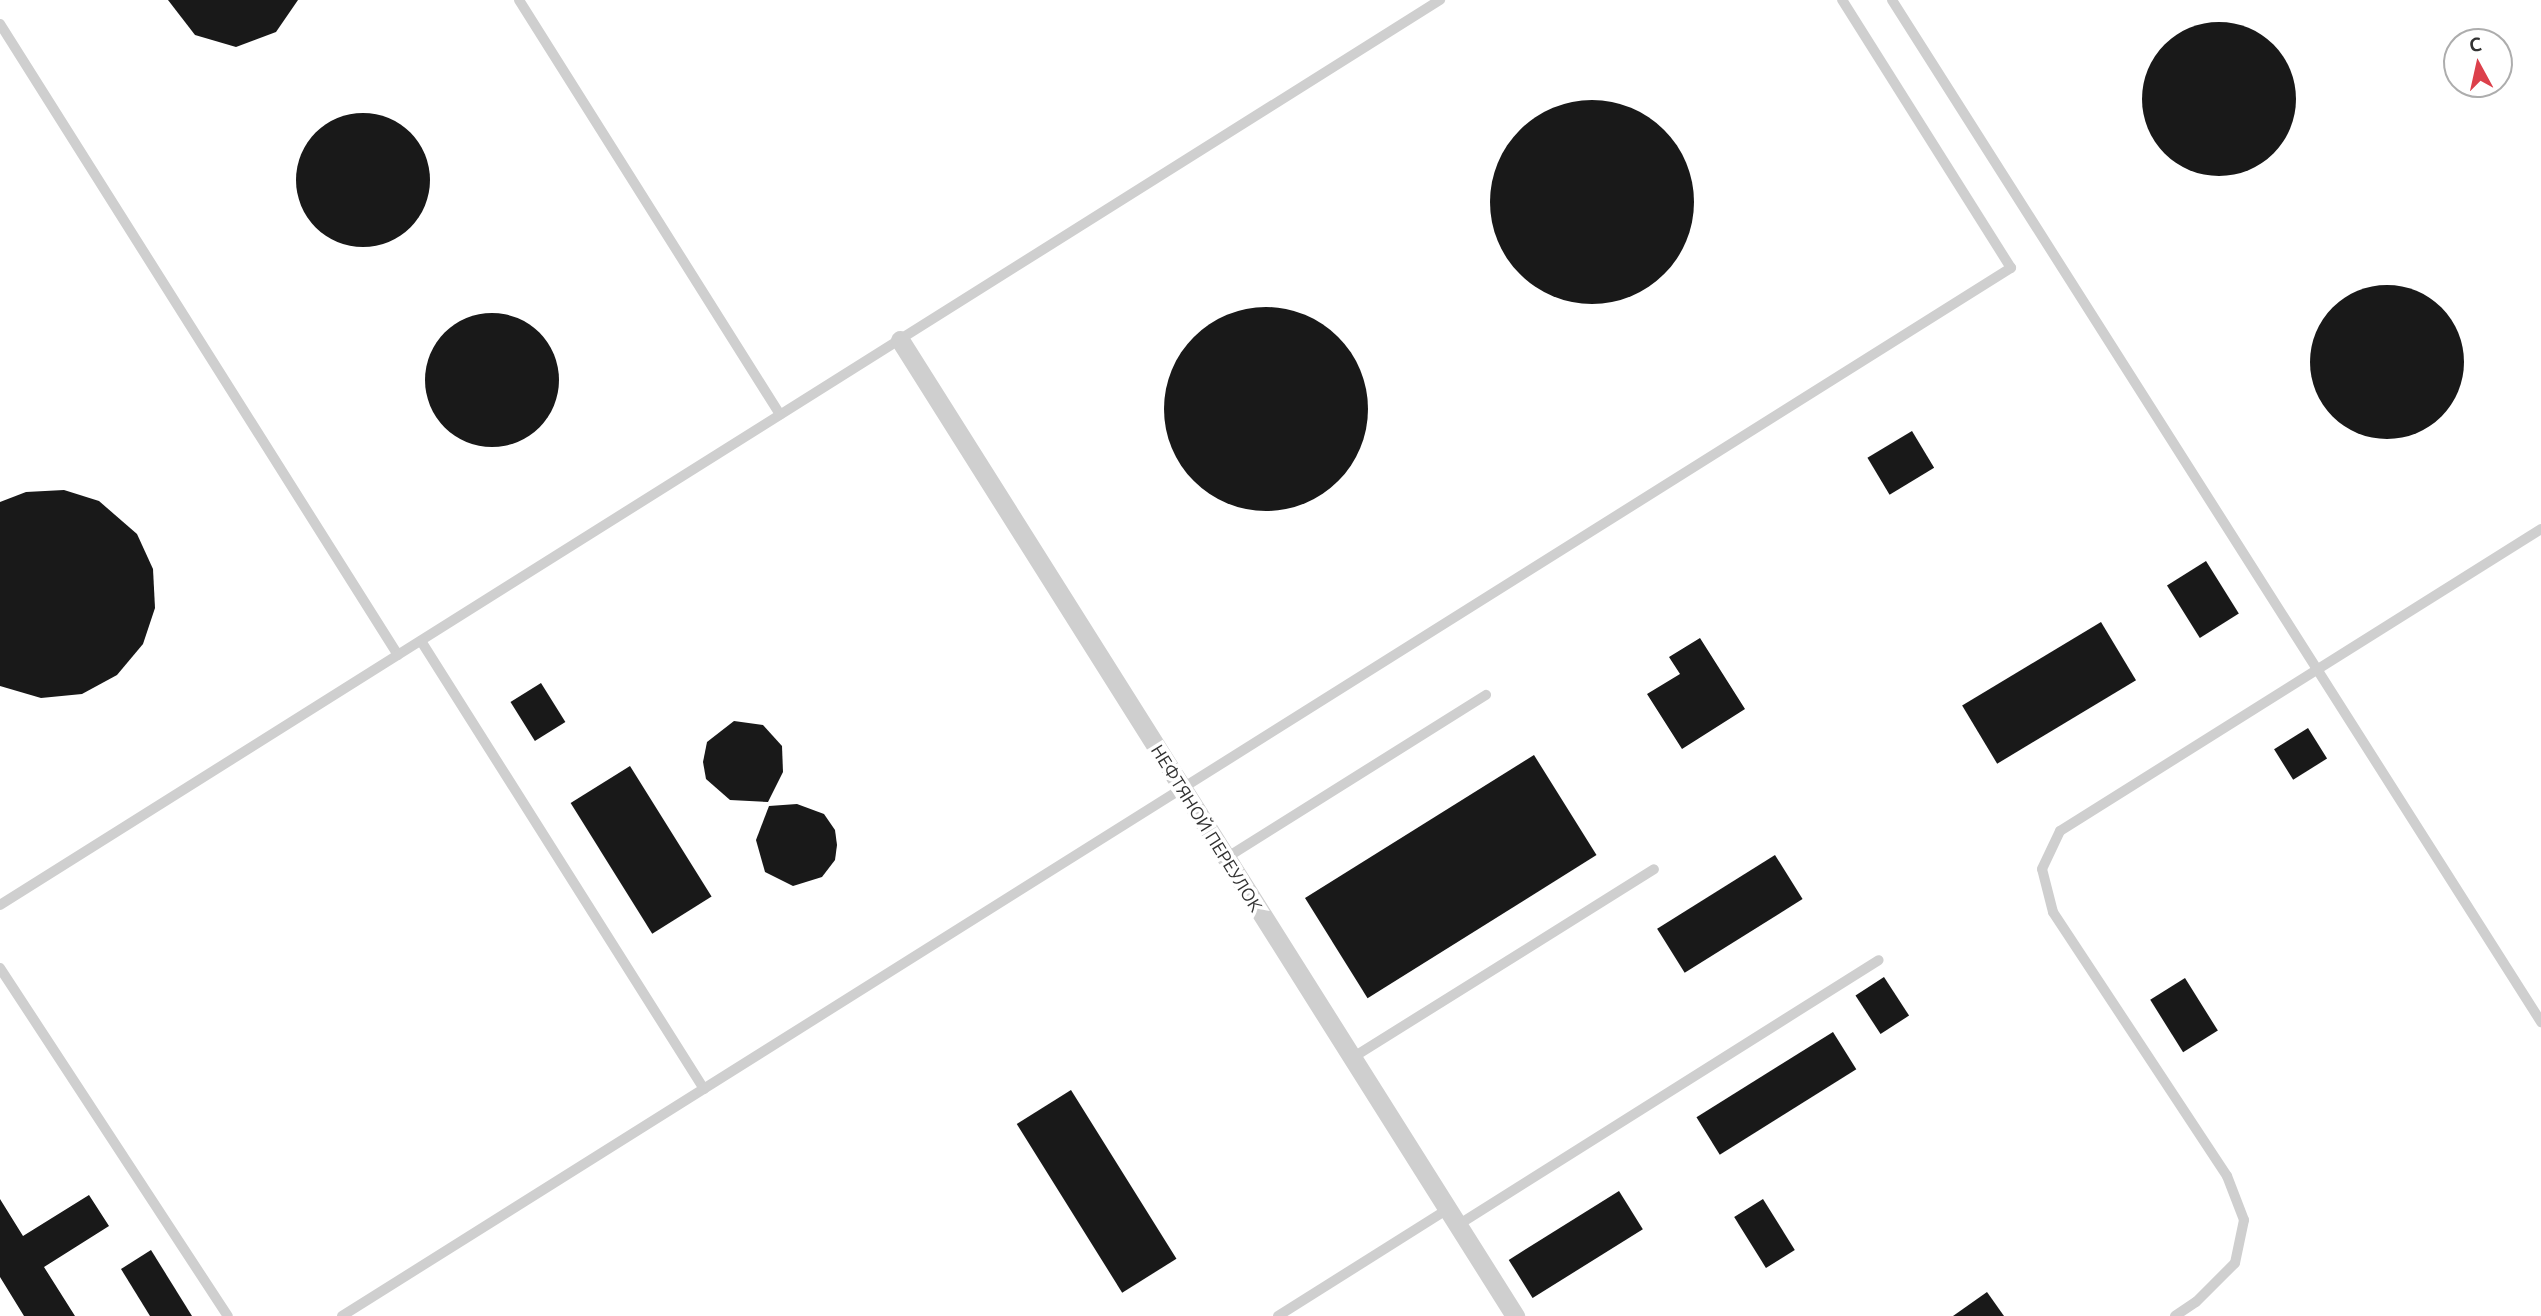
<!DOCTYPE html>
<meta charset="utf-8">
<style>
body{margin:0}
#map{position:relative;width:2541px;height:1316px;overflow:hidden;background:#fff;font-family:Ubuntu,sans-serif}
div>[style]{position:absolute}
.building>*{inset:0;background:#191919;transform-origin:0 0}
.round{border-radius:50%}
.service>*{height:10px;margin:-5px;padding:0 5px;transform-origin:5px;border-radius:5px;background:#cfcfcf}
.minor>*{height:19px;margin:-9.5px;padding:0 9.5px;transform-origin:9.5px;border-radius:9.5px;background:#cfcfcf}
span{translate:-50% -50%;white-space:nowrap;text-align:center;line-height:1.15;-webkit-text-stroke:7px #fff;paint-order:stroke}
.street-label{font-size:18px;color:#323232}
.north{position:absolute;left:2443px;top:28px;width:70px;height:70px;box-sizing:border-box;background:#fff;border:2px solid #adadad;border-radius:50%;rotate:352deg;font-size:19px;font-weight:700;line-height:28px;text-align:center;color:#323232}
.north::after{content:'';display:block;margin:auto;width:24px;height:32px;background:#dc404b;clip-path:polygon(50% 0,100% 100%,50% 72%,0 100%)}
</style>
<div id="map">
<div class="building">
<i style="clip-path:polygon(168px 0,298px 0,276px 32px,236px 47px,195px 35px)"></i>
<i class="round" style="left:2142px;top:22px;width:154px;height:154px"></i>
<i class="round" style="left:1490px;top:100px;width:204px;height:204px"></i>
<i class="round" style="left:296px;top:113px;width:134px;height:134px"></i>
<i class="round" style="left:2310px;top:285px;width:154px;height:154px"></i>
<i class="round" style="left:1164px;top:307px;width:204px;height:204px"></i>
<i class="round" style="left:425px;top:313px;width:134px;height:134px"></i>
<i style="left:1912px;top:431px;width:43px;height:52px;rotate:59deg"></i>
<i style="clip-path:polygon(64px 490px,99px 501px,137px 534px,153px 569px,155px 608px,143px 644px,117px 675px,82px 694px,41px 698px,0 686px,0 502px,26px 492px)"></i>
<i style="left:2206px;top:561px;width:62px;height:46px;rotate:58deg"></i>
<i style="left:2101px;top:622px;width:68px;height:162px;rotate:59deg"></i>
<i style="clip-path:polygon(1700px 638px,1745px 709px,1682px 749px,1647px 694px,1680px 674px,1669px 657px)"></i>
<i style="left:541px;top:683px;width:46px;height:36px;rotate:58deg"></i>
<i style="clip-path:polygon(734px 721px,763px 725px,782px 746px,783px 772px,768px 802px,730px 800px,706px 779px,703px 762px,707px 742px)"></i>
<i style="left:2308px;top:728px;width:36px;height:40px;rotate:58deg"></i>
<i style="left:1534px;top:755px;width:118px;height:270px;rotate:58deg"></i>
<i style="left:630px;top:766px;width:154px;height:70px;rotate:58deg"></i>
<i style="clip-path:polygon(797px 804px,824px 814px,835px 830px,837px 845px,835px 860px,822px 877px,793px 886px,765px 872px,756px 840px,769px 806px)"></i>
<i style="left:1775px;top:855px;width:52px;height:139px;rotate:58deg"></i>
<i style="left:1884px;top:977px;width:46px;height:34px;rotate:57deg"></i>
<i style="left:2185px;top:978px;width:62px;height:41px;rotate:58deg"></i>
<i style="left:1833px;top:1032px;width:44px;height:161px;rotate:58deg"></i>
<i style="left:1071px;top:1090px;width:199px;height:64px;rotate:58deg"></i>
<i style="left:1619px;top:1191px;width:45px;height:130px;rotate:58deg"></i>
<i style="clip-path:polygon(89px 1195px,109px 1226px,44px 1267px,75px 1316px,24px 1316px,0 1277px,0 1199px,23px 1236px)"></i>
<i style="left:1763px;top:1199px;width:60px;height:34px;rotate:58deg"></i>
<i style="clip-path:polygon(151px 1250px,192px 1316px,150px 1316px,121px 1269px)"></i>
<i style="clip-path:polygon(1987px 1292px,2004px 1316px,1953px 1316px)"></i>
</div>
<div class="service">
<i style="left:519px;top:0;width:490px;rotate:57.8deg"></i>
<i style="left:1892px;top:0;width:1211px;rotate:57.58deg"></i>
<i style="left:0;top:24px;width:746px;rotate:57.76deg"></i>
<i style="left:421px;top:641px;width:530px;rotate:57.72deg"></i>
<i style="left:1226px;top:858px;width:307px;rotate:-32.1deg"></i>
<i style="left:0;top:905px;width:1701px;rotate:-32.15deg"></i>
<i style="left:0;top:968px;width:416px;rotate:56.8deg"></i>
<i style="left:1352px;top:1058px;width:356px;rotate:-32deg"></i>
<i style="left:1458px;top:1225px;width:497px;rotate:-32.2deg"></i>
<i style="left:342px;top:1316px;width:1971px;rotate:-32.13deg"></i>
<i style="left:2011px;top:268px;width:317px;rotate:-122.2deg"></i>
<i style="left:1278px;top:1316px;width:201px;rotate:-32.2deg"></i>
<i style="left:2175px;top:1316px;width:25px;rotate:-34deg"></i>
<i style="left:2196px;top:1302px;width:55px;rotate:-45deg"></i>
<i style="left:2235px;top:1263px;width:44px;rotate:-78.2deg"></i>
<i style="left:2244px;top:1220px;width:47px;rotate:-111.1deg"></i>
<i style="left:2227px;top:1176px;width:316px;rotate:-123.4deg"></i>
<i style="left:2053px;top:912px;width:44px;rotate:-104.3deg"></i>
<i style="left:2042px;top:869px;width:42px;rotate:-64.7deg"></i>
<i style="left:2060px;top:831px;width:568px;rotate:-32.12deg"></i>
</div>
<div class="minor">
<i style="left:900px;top:340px;width:1154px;rotate:57.78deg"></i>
</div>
<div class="street-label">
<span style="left:1207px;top:828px;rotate:58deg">НЕФТЯНОЙ ПЕРЕУЛОК</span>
</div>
<div class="north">С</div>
</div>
